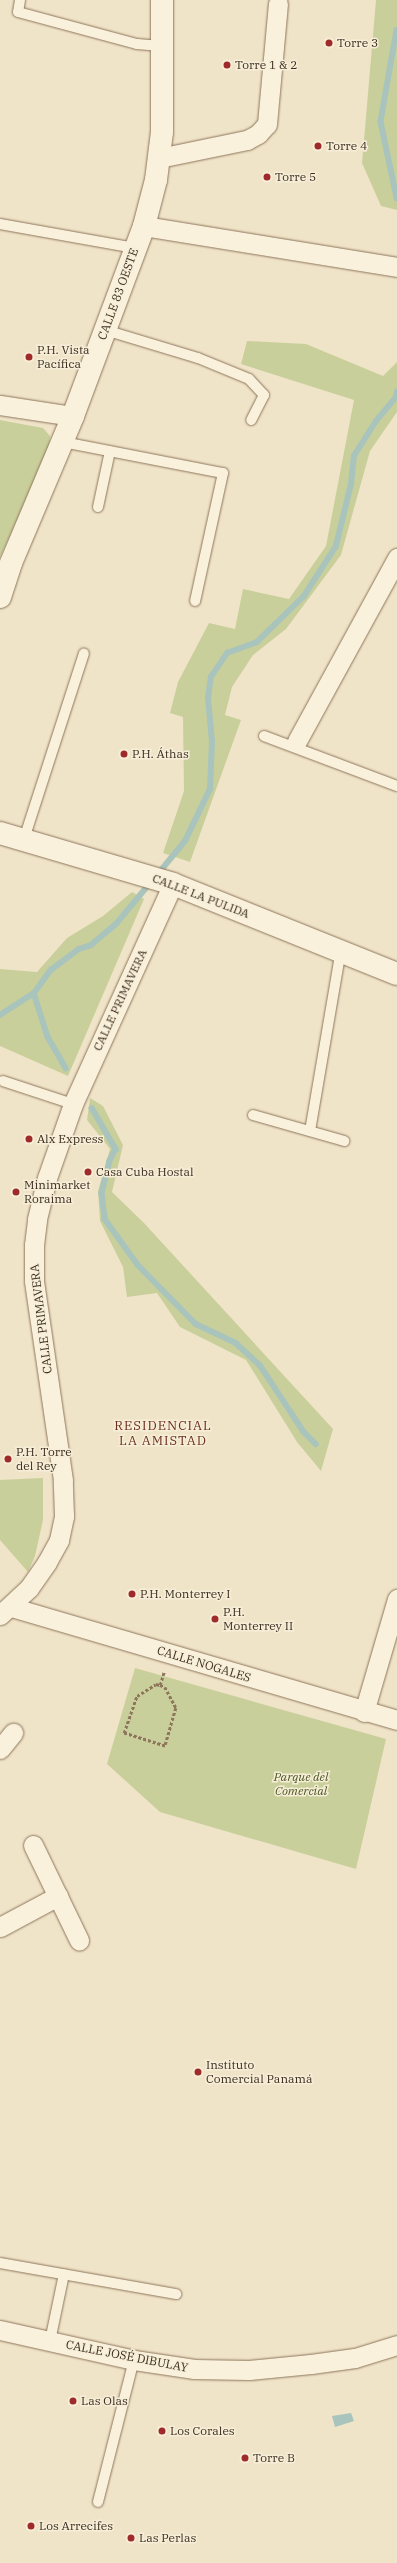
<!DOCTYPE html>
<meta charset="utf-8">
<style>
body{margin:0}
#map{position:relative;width:397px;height:2563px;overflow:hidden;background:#f0e4c8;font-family:"IBM Plex Serif",serif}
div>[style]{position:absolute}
.green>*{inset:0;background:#c9cf9b}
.water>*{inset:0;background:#a9c4bc}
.stream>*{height:5.5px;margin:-2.75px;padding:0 2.75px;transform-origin:2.75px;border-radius:2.75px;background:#a9c4bc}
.path>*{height:2.5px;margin-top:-1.25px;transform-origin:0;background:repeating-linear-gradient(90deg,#8d765c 0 3px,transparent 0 5px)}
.roads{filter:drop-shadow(0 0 1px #8d765c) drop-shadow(0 0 1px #8d765c)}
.lane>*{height:10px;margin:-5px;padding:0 5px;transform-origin:5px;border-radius:5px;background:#faf1dc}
.street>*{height:19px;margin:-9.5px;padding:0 9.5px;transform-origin:9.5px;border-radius:9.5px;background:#faf1dc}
.secondary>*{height:22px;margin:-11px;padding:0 11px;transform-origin:11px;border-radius:11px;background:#faf1dc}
.dots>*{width:11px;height:11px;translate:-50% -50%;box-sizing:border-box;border:2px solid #f7eed8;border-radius:50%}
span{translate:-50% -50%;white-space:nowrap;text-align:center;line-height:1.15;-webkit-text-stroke:3px #f7eed8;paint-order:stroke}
.poi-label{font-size:12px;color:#3d2e20}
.left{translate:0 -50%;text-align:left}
.street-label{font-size:12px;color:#3d2e20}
.park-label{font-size:12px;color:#4d5a26;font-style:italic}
.neighbourhood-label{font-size:13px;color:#6b2e1e;letter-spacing:1px}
</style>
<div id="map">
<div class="green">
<i style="clip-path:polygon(376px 0,397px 0,397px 210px,381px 206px,362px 163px)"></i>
<i style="clip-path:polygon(247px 341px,306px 344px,383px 376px,397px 362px,397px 412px,370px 451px,341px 555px,286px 629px,253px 655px,232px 687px,225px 715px,241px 720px,190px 862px,163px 853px,184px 791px,183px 717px,170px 713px,178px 682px,209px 623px,235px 629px,243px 589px,289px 599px,326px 546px,354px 400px,241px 364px)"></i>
<i style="clip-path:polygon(0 420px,43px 428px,50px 436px,49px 450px,39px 473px,0 557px)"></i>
<i style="clip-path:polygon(132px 892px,144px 899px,68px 1076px,0 1046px,0 969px,37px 972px,67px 938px,103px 916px)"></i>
<i style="clip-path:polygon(90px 1098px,103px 1106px,123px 1145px,112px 1192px,144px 1223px,333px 1429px,321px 1471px,297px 1442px,246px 1360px,180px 1327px,157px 1293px,127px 1297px,123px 1267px,100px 1221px,98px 1191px,110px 1149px,87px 1120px)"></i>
<i style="clip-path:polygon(43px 1478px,43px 1520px,35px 1556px,28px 1572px,0 1540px,0 1480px)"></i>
<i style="clip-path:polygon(135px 1668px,386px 1739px,356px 1869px,160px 1812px,107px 1764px)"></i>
</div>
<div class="water">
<i style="clip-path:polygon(351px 2413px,354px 2421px,335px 2427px,332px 2416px)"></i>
</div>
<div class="stream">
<i style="left:397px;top:30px;width:93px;rotate:99.9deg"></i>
<i style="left:381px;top:122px;width:78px;rotate:78.1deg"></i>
<i style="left:158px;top:874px;width:43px;rotate:-50.7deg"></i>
<i style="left:185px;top:841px;width:58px;rotate:-64.3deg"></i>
<i style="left:210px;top:789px;width:47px;rotate:-87.6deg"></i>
<i style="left:212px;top:742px;width:44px;rotate:-95.2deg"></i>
<i style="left:208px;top:698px;width:21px;rotate:-82deg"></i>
<i style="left:211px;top:677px;width:29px;rotate:-56deg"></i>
<i style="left:227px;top:653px;width:32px;rotate:-20deg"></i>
<i style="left:257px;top:642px;width:66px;rotate:-44.4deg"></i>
<i style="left:304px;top:596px;width:59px;rotate:-57.4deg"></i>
<i style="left:336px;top:546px;width:64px;rotate:-76.4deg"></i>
<i style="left:351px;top:484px;width:28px;rotate:-84deg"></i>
<i style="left:354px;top:456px;width:41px;rotate:-57.8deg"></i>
<i style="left:376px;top:421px;width:31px;rotate:-50deg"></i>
<i style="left:396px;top:397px;width:5px;rotate:-79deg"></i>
<i style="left:34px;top:993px;width:46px;rotate:72.3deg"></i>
<i style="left:48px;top:1037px;width:36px;rotate:60deg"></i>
<i style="left:0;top:1015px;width:40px;rotate:-32.9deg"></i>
<i style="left:34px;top:993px;width:29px;rotate:-54deg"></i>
<i style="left:51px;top:970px;width:35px;rotate:-37deg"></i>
<i style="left:79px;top:949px;width:13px;rotate:-18deg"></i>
<i style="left:91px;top:945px;width:33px;rotate:-40deg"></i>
<i style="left:116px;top:924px;width:55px;rotate:-50.2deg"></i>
<i style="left:92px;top:1108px;width:48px;rotate:59.7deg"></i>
<i style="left:116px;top:1149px;width:13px;rotate:117deg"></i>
<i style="left:110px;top:1161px;width:33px;rotate:104deg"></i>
<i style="left:102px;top:1193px;width:26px;rotate:83deg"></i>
<i style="left:105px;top:1219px;width:57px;rotate:54.3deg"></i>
<i style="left:138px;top:1265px;width:83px;rotate:45.5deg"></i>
<i style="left:196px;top:1324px;width:44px;rotate:25.4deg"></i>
<i style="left:236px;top:1343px;width:33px;rotate:43deg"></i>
<i style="left:260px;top:1365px;width:80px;rotate:56.7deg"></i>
<i style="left:304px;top:1432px;width:17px;rotate:45deg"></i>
</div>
<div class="path">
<i style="left:160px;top:1685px;width:5px;rotate:22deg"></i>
<i style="left:165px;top:1687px;width:24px;rotate:62deg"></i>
<i style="left:176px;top:1708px;width:40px;rotate:106deg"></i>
<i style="left:165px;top:1746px;width:43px;rotate:-162.4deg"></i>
<i style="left:124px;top:1733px;width:39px;rotate:-71deg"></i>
<i style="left:137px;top:1696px;width:22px;rotate:-32deg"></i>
<i style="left:156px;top:1684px;width:4px;rotate:14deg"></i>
<i style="left:160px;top:1685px;width:14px;rotate:-73deg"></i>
</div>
<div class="roads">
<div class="lane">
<i style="left:20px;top:0;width:12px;rotate:99deg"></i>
<i style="left:18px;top:12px;width:123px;rotate:15.1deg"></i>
<i style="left:137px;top:44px;width:24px;rotate:5deg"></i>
<i style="left:0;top:224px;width:137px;rotate:10.1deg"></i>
<i style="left:105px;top:330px;width:97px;rotate:16.8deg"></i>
<i style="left:198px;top:358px;width:55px;rotate:22.4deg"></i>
<i style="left:249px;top:379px;width:22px;rotate:47deg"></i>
<i style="left:264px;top:395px;width:28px;rotate:117deg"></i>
<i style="left:63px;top:442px;width:163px;rotate:11deg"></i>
<i style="left:223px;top:473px;width:131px;rotate:102.3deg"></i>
<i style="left:98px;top:507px;width:57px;rotate:-77.9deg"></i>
<i style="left:264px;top:736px;width:142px;rotate:20.6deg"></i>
<i style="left:24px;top:839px;width:195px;rotate:-72.1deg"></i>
<i style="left:3px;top:1081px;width:74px;rotate:18.2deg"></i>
<i style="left:253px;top:1115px;width:95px;rotate:15.9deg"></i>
<i style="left:310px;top:1131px;width:184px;rotate:-80.3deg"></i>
<i style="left:0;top:2263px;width:179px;rotate:10deg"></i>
<i style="left:50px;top:2341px;width:68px;rotate:-78.2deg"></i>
<i style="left:98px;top:2502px;width:146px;rotate:-75.8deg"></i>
</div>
<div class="street">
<i style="left:159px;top:158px;width:90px;rotate:-11.6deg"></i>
<i style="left:247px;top:140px;width:13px;rotate:-29deg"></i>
<i style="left:258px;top:134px;width:13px;rotate:-48deg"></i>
<i style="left:267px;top:124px;width:121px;rotate:-84.8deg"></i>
<i style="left:144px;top:226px;width:256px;rotate:9.2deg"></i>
<i style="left:0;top:405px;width:74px;rotate:8.6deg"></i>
<i style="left:297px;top:741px;width:209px;rotate:-61.3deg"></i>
<i style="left:11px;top:1607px;width:402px;rotate:16.3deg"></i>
<i style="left:0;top:1615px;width:40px;rotate:-43deg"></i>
<i style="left:29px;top:1588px;width:32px;rotate:-55deg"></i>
<i style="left:47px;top:1562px;width:25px;rotate:-61deg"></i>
<i style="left:59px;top:1540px;width:25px;rotate:-78deg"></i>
<i style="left:64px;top:1516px;width:36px;rotate:-92deg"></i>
<i style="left:63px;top:1480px;width:202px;rotate:-98.3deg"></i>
<i style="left:34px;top:1280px;width:35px;rotate:-90deg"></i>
<i style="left:34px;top:1245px;width:26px;rotate:-83deg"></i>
<i style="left:37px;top:1219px;width:42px;rotate:-76.3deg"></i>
<i style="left:47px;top:1178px;width:78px;rotate:-70.6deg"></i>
<i style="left:73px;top:1104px;width:242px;rotate:-65.6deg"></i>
<i style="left:364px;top:1712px;width:118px;rotate:-73.7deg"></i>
<i style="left:0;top:1749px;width:21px;rotate:-51deg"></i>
<i style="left:33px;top:1845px;width:106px;rotate:64.2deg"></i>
<i style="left:0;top:1927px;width:66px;rotate:-28.1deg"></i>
<i style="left:0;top:2330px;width:137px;rotate:12.6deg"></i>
<i style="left:134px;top:2360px;width:61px;rotate:8.5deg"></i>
<i style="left:194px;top:2369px;width:55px;rotate:1deg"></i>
<i style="left:249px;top:2370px;width:62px;rotate:-5.5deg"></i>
<i style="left:311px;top:2364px;width:44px;rotate:-7.8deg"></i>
<i style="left:355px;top:2358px;width:44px;rotate:-17.2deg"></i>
</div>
<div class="secondary">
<i style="left:0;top:597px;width:36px;rotate:-72deg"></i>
<i style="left:11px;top:563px;width:160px;rotate:-67.1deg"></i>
<i style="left:73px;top:416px;width:203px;rotate:-69.5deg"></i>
<i style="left:144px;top:226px;width:48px;rotate:-75.4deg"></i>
<i style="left:156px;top:180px;width:48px;rotate:-82.9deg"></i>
<i style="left:162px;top:132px;width:132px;rotate:-90deg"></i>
<i style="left:0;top:833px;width:180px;rotate:16.4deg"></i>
<i style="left:173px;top:884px;width:241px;rotate:21.9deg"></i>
</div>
</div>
<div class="dots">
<i style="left:329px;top:43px;background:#9e2a2b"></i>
<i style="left:227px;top:65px;background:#9e2a2b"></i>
<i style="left:318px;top:146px;background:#9e2a2b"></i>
<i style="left:267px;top:177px;background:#9e2a2b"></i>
<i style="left:29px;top:357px;background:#9e2a2b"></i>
<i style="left:124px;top:754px;background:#9e2a2b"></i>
<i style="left:29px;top:1139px;background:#9e2a2b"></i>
<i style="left:88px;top:1172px;background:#9e2a2b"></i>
<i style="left:16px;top:1192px;background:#9e2a2b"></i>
<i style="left:8px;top:1459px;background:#9e2a2b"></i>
<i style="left:132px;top:1594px;background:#9e2a2b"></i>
<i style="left:215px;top:1619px;background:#9e2a2b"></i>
<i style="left:198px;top:2072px;background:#9e2a2b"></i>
<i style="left:73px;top:2401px;background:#9e2a2b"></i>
<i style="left:162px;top:2431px;background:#9e2a2b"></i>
<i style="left:245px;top:2458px;background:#9e2a2b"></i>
<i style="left:31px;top:2526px;background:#9e2a2b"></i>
<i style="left:131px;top:2538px;background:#9e2a2b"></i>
</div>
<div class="poi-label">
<span class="left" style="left:337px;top:43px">Torre 3</span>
<span class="left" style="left:235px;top:65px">Torre 1 &amp; 2</span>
<span class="left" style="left:326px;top:146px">Torre 4</span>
<span class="left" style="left:275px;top:177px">Torre 5</span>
<span class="left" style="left:37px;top:357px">P.H. Vista<br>Pacífica</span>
<span class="left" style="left:132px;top:754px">P.H. Áthas</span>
<span class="left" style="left:37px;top:1139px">Alx Express</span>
<span class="left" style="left:96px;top:1172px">Casa Cuba Hostal</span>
<span class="left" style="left:24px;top:1192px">Minimarket<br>Roraima</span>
<span class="left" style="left:16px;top:1459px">P.H. Torre<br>del Rey</span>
<span class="left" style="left:140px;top:1594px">P.H. Monterrey I</span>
<span class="left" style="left:223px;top:1619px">P.H.<br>Monterrey II</span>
<span class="left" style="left:206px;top:2072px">Instituto<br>Comercial Panamá</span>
<span class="left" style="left:81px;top:2401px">Las Olas</span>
<span class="left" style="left:170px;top:2431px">Los Corales</span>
<span class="left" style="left:253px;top:2458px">Torre B</span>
<span class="left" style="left:39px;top:2526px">Los Arrecifes</span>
<span class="left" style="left:139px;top:2538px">Las Perlas</span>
</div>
<div class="street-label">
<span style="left:118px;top:294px;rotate:-70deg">CALLE 83 OESTE</span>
<span style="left:201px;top:896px;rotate:21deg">CALLE LA PULIDA</span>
<span style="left:120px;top:1000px;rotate:-65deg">CALLE PRIMAVERA</span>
<span style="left:41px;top:1319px;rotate:-97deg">CALLE PRIMAVERA</span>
<span style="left:204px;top:1664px;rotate:17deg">CALLE NOGALES</span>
<span style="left:127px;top:2356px;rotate:11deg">CALLE JOSÉ DIBULAY</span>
</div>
<div class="park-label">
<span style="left:301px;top:1784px">Parque del<br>Comercial</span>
</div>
<div class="neighbourhood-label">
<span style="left:163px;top:1434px">RESIDENCIAL<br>LA AMISTAD</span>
</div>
</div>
